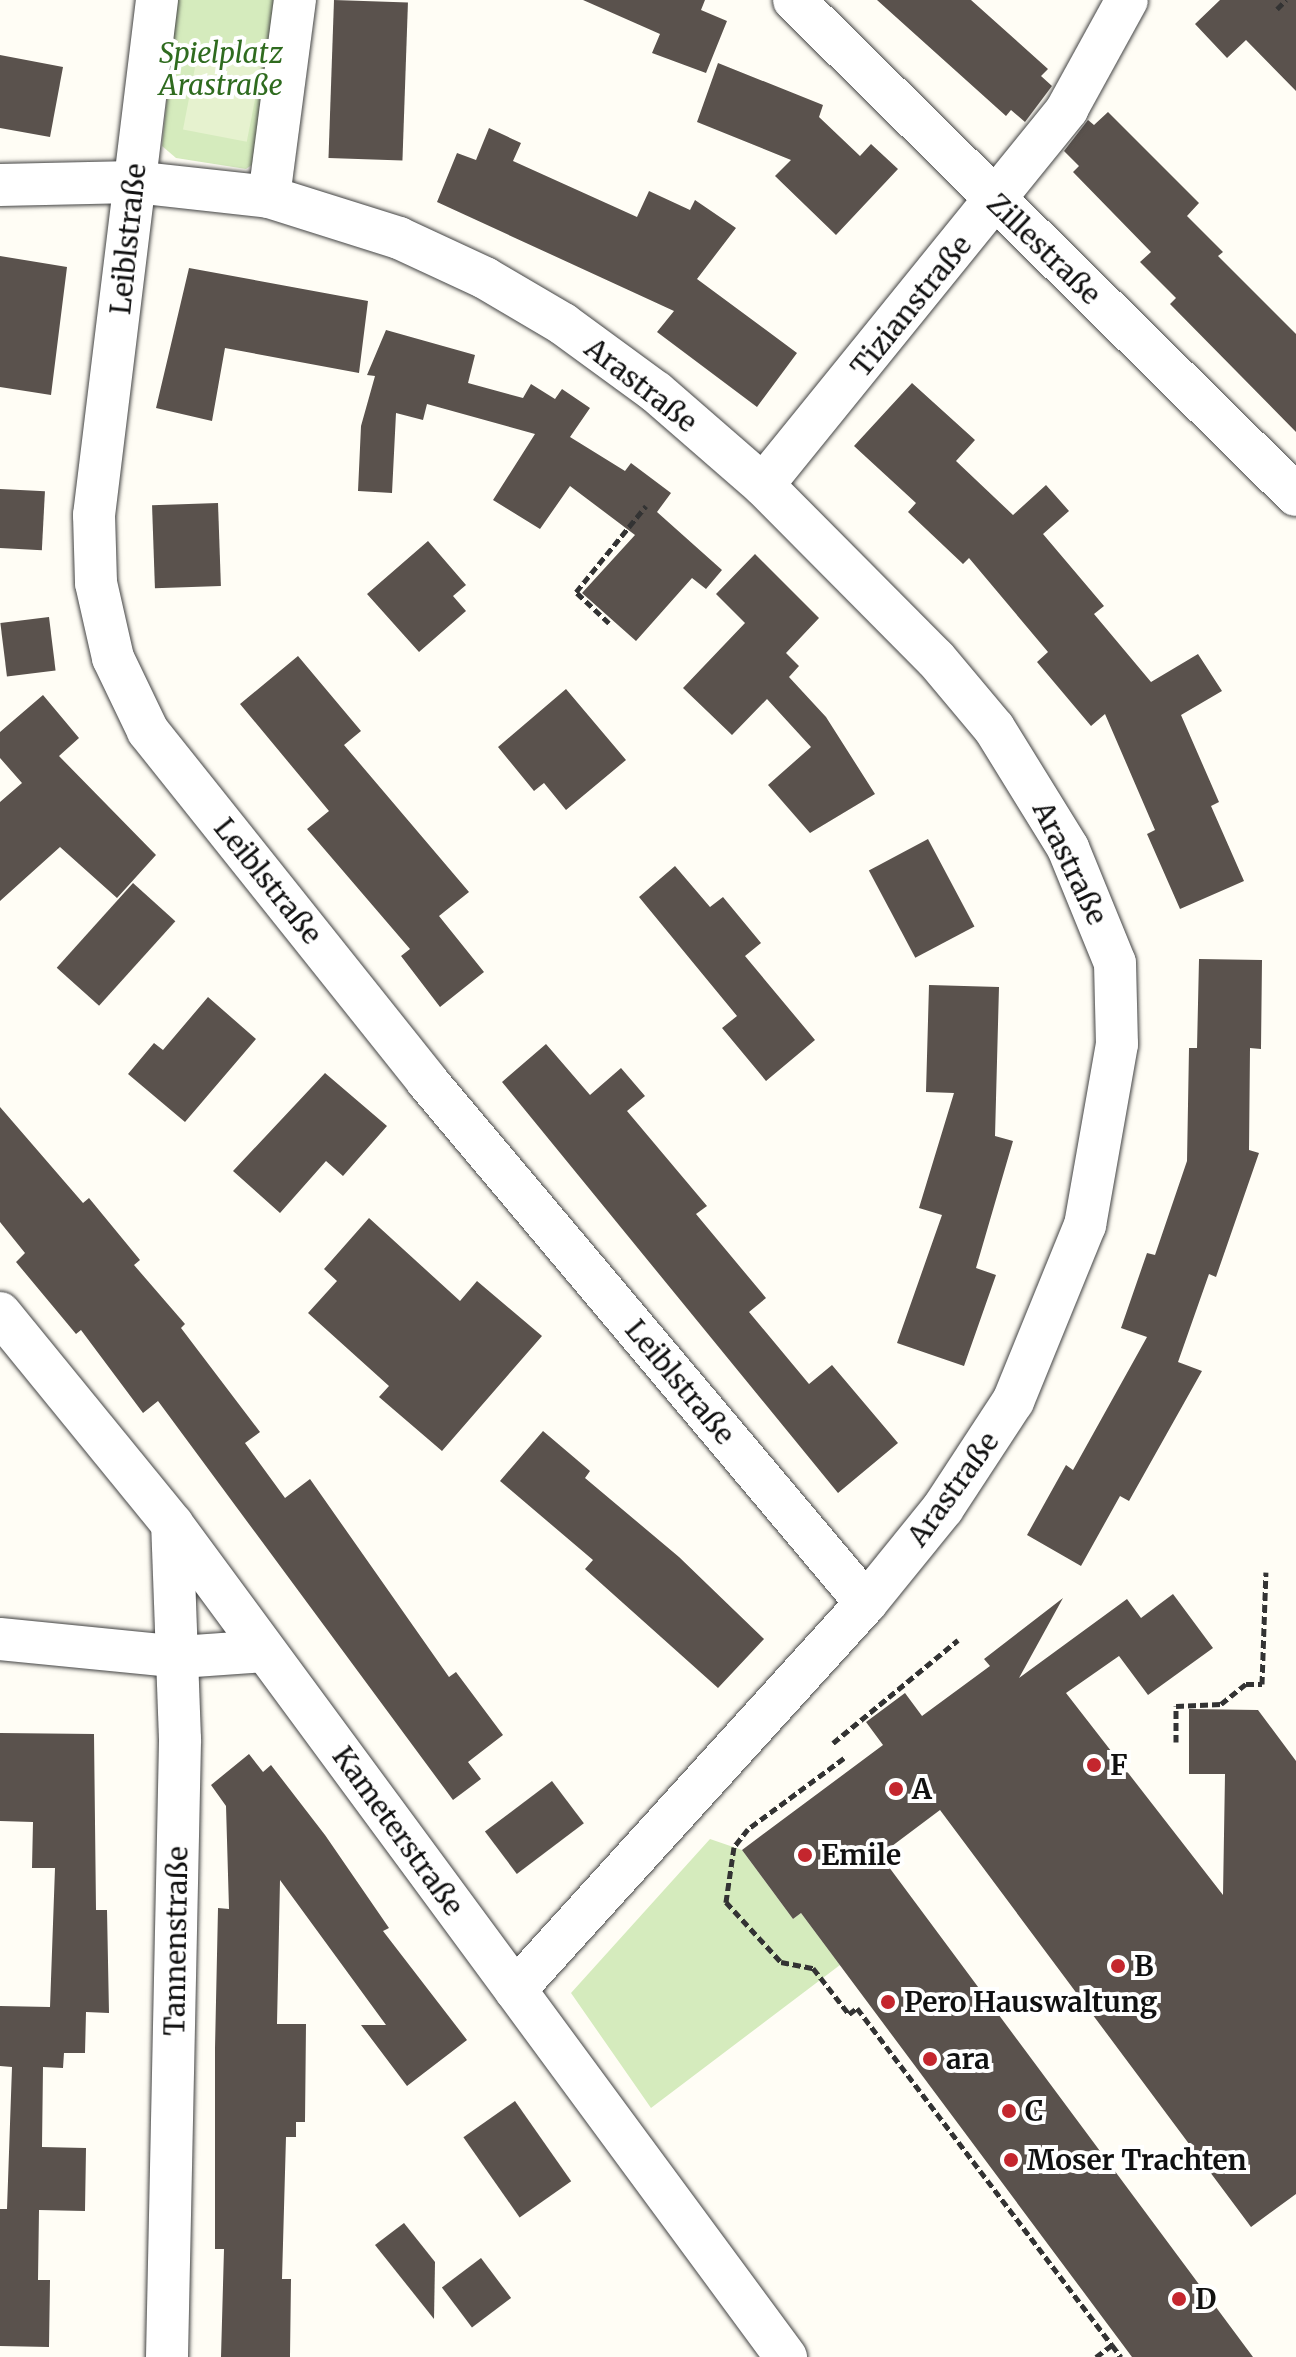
<!DOCTYPE html>
<meta charset="utf-8">
<style>
body{margin:0}
#map{position:relative;width:1296px;height:2357px;overflow:hidden;background:#fffdf5;font-family:Merriweather,serif}
div>[style]{position:absolute}
.green>*{inset:0;background:#d5ebbd}
.pitch>*{inset:0;background:#e6f2cf;transform-origin:0 0}
.building>*{inset:0;background:#5a524d;transform-origin:0 0}
.path>*{height:5px;margin-top:-2.5px;transform-origin:0;background:repeating-linear-gradient(90deg,#333 0 8px,transparent 0 12px)}
.roads{filter:drop-shadow(0 0 2px #444) drop-shadow(0 0 2px #444)}
.minor>*{height:42px;margin:-21px;padding:0 21px;transform-origin:21px;border-radius:21px;background:#fff}
.dots>*{width:22px;height:22px;translate:-50% -50%;box-sizing:border-box;border:4px solid #fff;border-radius:50%}
span{translate:-50% -50%;white-space:nowrap;text-align:center;line-height:1.15;-webkit-text-stroke:8px #fff;paint-order:stroke}
.park-label{font-size:28px;color:#2f6b1f;font-style:italic}
.street-label{font-size:28px;color:#111}
.poi-label{font-size:28px;color:#111;font-weight:700}
.left{translate:0 -50%;text-align:left}
</style>
<div id="map">
<div class="green">
<i style="clip-path:polygon(177px 0,283px 0,253px 164px,246px 169px,176px 158px,162px 146px)"></i>
<i style="clip-path:polygon(710px 1839px,742px 1850px,793px 1919px,801px 1913px,840px 1965px,651px 2108px,571px 1993px)"></i>
</div>
<div class="pitch">
<i style="left:199px;top:47px;width:65px;height:84px;rotate:11deg"></i>
</div>
<div class="building">
<i style="left:334px;top:0;width:74px;height:158px;rotate:2deg"></i>
<i style="clip-path:polygon(583px 0,705px 0,701px 10px,727px 21px,706px 73px,652px 53px,660px 34px)"></i>
<i style="clip-path:polygon(877px 0,971px 0,1048px 69px,1041px 76px,1052px 86px,1025px 122px,1011px 110px,1006px 116px)"></i>
<i style="clip-path:polygon(1220px 0,1296px 0,1296px 91px,1246px 40px,1227px 58px,1195px 24px)"></i>
<i style="clip-path:polygon(0 55px,63px 67px,50px 137px,0 128px)"></i>
<i style="clip-path:polygon(718px 63px,823px 105px,819px 117px,860px 156px,871px 144px,898px 169px,836px 235px,775px 176px,791px 160px,697px 122px)"></i>
<i style="clip-path:polygon(1108px 112px,1199px 203px,1187px 216px,1223px 252px,1218px 256px,1296px 334px,1296px 432px,1170px 304px,1176px 298px,1140px 262px,1151px 252px,1073px 172px,1079px 166px,1064px 151px,1088px 120px,1094px 125px)"></i>
<i style="clip-path:polygon(489px 128px,521px 143px,513px 161px,637px 217px,649px 191px,690px 210px,695px 200px,736px 228px,697px 279px,797px 353px,757px 407px,657px 332px,674px 311px,437px 202px,457px 153px,476px 160px)"></i>
<i style="clip-path:polygon(0 256px,67px 267px,51px 395px,0 387px)"></i>
<i style="clip-path:polygon(189px 268px,368px 301px,359px 373px,225px 348px,212px 421px,156px 408px)"></i>
<i style="clip-path:polygon(386px 330px,475px 355px,468px 383px,523px 398px,531px 384px,555px 399px,562px 389px,590px 408px,570px 437px,625px 471px,631px 463px,671px 493px,657px 512px,722px 570px,706px 589px,692px 578px,636px 641px,582px 593px,635px 535px,570px 486px,540px 529px,493px 500px,535px 434px,427px 404px,423px 420px,396px 413px,392px 493px,358px 491px,361px 426px,375px 376px,367px 375px)"></i>
<i style="clip-path:polygon(912px 383px,975px 440px,956px 461px,1013px 515px,1046px 485px,1069px 511px,1043px 534px,1104px 606px,1094px 614px,1151px 682px,1198px 654px,1222px 691px,1181px 715px,1219px 802px,1211px 806px,1244px 881px,1180px 909px,1147px 834px,1155px 830px,1105px 714px,1091px 726px,1037px 662px,1048px 652px,969px 558px,963px 564px,908px 512px,916px 503px,854px 446px)"></i>
<i style="left:0;top:489px;width:45px;height:59px;rotate:3deg"></i>
<i style="left:218px;top:503px;width:83px;height:66px;rotate:88deg"></i>
<i style="clip-path:polygon(428px 541px,466px 585px,453px 596px,466px 611px,419px 652px,367px 594px)"></i>
<i style="clip-path:polygon(755px 554px,819px 618px,786px 653px,799px 666px,789px 677px,826px 717px,875px 794px,810px 833px,768px 785px,811px 747px,767px 699px,732px 735px,683px 688px,745px 623px,716px 594px)"></i>
<i style="left:49px;top:617px;width:54px;height:49px;rotate:83deg"></i>
<i style="clip-path:polygon(298px 656px,361px 731px,344px 745px,469px 892px,439px 916px,484px 972px,440px 1007px,401px 956px,410px 949px,307px 829px,329px 811px,240px 704px)"></i>
<i style="clip-path:polygon(566px 689px,626px 760px,566px 810px,544px 783px,534px 791px,498px 747px)"></i>
<i style="clip-path:polygon(43px 695px,79px 738px,59px 756px,156px 855px,117px 898px,60px 847px,0 901px,0 802px,22px 783px,0 758px,0 732px)"></i>
<i style="left:928px;top:839px;width:99px;height:67px;rotate:62deg"></i>
<i style="clip-path:polygon(675px 866px,710px 907px,723px 897px,761px 943px,745px 956px,815px 1040px,766px 1081px,722px 1028px,737px 1016px,639px 897px)"></i>
<i style="left:133px;top:883px;width:57px;height:114px;rotate:42deg"></i>
<i style="clip-path:polygon(1199px 959px,1262px 960px,1261px 1049px,1250px 1048px,1249px 1150px,1259px 1153px,1216px 1277px,1209px 1274px,1178px 1362px,1202px 1371px,1129px 1501px,1120px 1496px,1081px 1566px,1027px 1535px,1066px 1465px,1073px 1470px,1147px 1337px,1121px 1328px,1147px 1253px,1155px 1255px,1187px 1161px,1189px 1048px,1197px 1048px)"></i>
<i style="clip-path:polygon(929px 985px,999px 987px,995px 1136px,1013px 1141px,976px 1268px,996px 1275px,964px 1366px,897px 1343px,942px 1215px,919px 1208px,954px 1093px,926px 1092px)"></i>
<i style="clip-path:polygon(208px 997px,256px 1039px,185px 1122px,128px 1074px,154px 1043px,163px 1050px)"></i>
<i style="clip-path:polygon(546px 1044px,590px 1095px,621px 1068px,645px 1096px,627px 1111px,707px 1206px,696px 1214px,766px 1298px,749px 1312px,809px 1384px,832px 1365px,898px 1443px,838px 1493px,502px 1082px)"></i>
<i style="clip-path:polygon(325px 1073px,387px 1126px,343px 1176px,326px 1161px,280px 1213px,233px 1171px)"></i>
<i style="clip-path:polygon(0 1107px,83px 1203px,89px 1198px,140px 1260px,134px 1265px,185px 1324px,181px 1328px,260px 1432px,245px 1443px,285px 1498px,310px 1479px,449px 1677px,456px 1672px,503px 1735px,468px 1762px,481px 1779px,453px 1800px,158px 1401px,143px 1413px,81px 1330px,76px 1334px,16px 1262px,25px 1253px,0 1222px)"></i>
<i style="clip-path:polygon(369px 1218px,460px 1301px,477px 1281px,542px 1336px,442px 1451px,379px 1397px,389px 1386px,308px 1313px,337px 1281px,324px 1269px)"></i>
<i style="clip-path:polygon(543px 1431px,590px 1471px,585px 1478px,679px 1557px,764px 1639px,718px 1688px,585px 1569px,593px 1560px,500px 1481px)"></i>
<i style="clip-path:polygon(1173px 1594px,1213px 1648px,1148px 1695px,1119px 1656px,1066px 1693px,1223px 1895px,1225px 1774px,1189px 1774px,1189px 1709px,1258px 1710px,1296px 1761px,1296px 2194px,1251px 2227px,940px 1810px,880px 1855px,1253px 2357px,1132px 2357px,801px 1913px,793px 1919px,742px 1850px,883px 1745px,866px 1722px,905px 1693px,922px 1716px,990px 1666px,984px 1659px,1063px 1598px,1019px 1678px,1127px 1599px,1141px 1618px)"></i>
<i style="clip-path:polygon(0 1733px,94px 1734px,96px 1910px,107px 1910px,109px 2013px,86px 2012px,85px 2053px,64px 2053px,63px 2068px,43px 2067px,42px 2147px,86px 2148px,85px 2211px,39px 2210px,38px 2280px,50px 2280px,49px 2347px,0 2346px,0 2209px,7px 2209px,12px 2067px,0 2066px,0 2006px,50px 2007px,55px 1868px,32px 1868px,33px 1822px,0 1821px)"></i>
<i style="clip-path:polygon(249px 1754px,263px 1772px,271px 1765px,325px 1835px,389px 1928px,383px 1931px,467px 2040px,407px 2086px,361px 2025px,386px 2025px,280px 1880px,277px 2024px,306px 2024px,305px 2122px,296px 2122px,296px 2137px,286px 2137px,282px 2279px,291px 2279px,290px 2357px,221px 2357px,224px 2249px,215px 2249px,215px 2048px,218px 1908px,229px 1909px,226px 1806px,211px 1785px)"></i>
<i style="left:552px;top:1781px;width:53px;height:84px;rotate:53deg"></i>
<i style="left:515px;top:2101px;width:98px;height:63px;rotate:55deg"></i>
<i style="clip-path:polygon(404px 2223px,435px 2262px,434px 2319px,375px 2245px)"></i>
<i style="left:481px;top:2258px;width:50px;height:49px;rotate:53deg"></i>
</div>
<div class="path">
<i style="left:1277px;top:9px;width:13px;rotate:-45deg"></i>
<i style="left:609px;top:623px;width:45px;rotate:-136.8deg"></i>
<i style="left:576px;top:592px;width:111px;rotate:-50.9deg"></i>
<i style="left:1176px;top:1742px;width:36px;rotate:-90deg"></i>
<i style="left:1176px;top:1706px;width:45px;rotate:-2.5deg"></i>
<i style="left:1221px;top:1704px;width:32px;rotate:-39deg"></i>
<i style="left:1246px;top:1684px;width:16px"></i>
<i style="left:1262px;top:1684px;width:112px;rotate:-88deg"></i>
<i style="left:833px;top:1743px;width:162px;rotate:-39.5deg"></i>
<i style="left:844px;top:1758px;width:119px;rotate:143.5deg"></i>
<i style="left:748px;top:1829px;width:23px;rotate:128deg"></i>
<i style="left:734px;top:1847px;width:56px;rotate:98.3deg"></i>
<i style="left:726px;top:1902px;width:81px;rotate:47.5deg"></i>
<i style="left:781px;top:1962px;width:33px;rotate:11deg"></i>
<i style="left:813px;top:1968px;width:58px;rotate:52deg"></i>
<i style="left:849px;top:2014px;width:10px;rotate:-37deg"></i>
<i style="left:857px;top:2008px;width:423px;rotate:52.9deg"></i>
<i style="left:1096px;top:2357px;width:20px;rotate:-37deg"></i>
<i style="left:1112px;top:2345px;width:15px;rotate:53deg"></i>
</div>
<div class="roads">
<div class="minor">
<i style="left:157px;top:0;width:519px;rotate:96.97deg"></i>
<i style="left:94px;top:515px;width:68px;rotate:88.3deg"></i>
<i style="left:96px;top:583px;width:77px;rotate:77.2deg"></i>
<i style="left:113px;top:658px;width:81px;rotate:64.4deg"></i>
<i style="left:148px;top:731px;width:448px;rotate:51.4deg"></i>
<i style="left:427px;top:1081px;width:682px;rotate:49.94deg"></i>
<i style="left:794px;top:0;width:705px;rotate:44.6deg"></i>
<i style="left:0;top:185px;width:134px;rotate:-1.3deg"></i>
<i style="left:134px;top:182px;width:136px;rotate:6.3deg"></i>
<i style="left:269px;top:197px;width:136px;rotate:17.5deg"></i>
<i style="left:399px;top:238px;width:95px;rotate:24.9deg"></i>
<i style="left:485px;top:278px;width:91px;rotate:30.5deg"></i>
<i style="left:563px;top:324px;width:115px;rotate:36.2deg"></i>
<i style="left:656px;top:392px;width:142px;rotate:41deg"></i>
<i style="left:763px;top:485px;width:245px;rotate:45.2deg"></i>
<i style="left:936px;top:659px;width:90px;rotate:50deg"></i>
<i style="left:994px;top:728px;width:141px;rotate:58.3deg"></i>
<i style="left:1068px;top:848px;width:124px;rotate:67.8deg"></i>
<i style="left:1115px;top:963px;width:81px;rotate:88.6deg"></i>
<i style="left:1117px;top:1044px;width:184px;rotate:100deg"></i>
<i style="left:1085px;top:1225px;width:190px;rotate:112.2deg"></i>
<i style="left:1013px;top:1401px;width:128px;rotate:123.2deg"></i>
<i style="left:943px;top:1508px;width:122px;rotate:129deg"></i>
<i style="left:866px;top:1603px;width:522px;rotate:132.21deg"></i>
<i style="left:269px;top:197px;width:199px;rotate:-82.5deg"></i>
<i style="left:763px;top:485px;width:484px;rotate:-51deg"></i>
<i style="left:1067px;top:109px;width:124px;rotate:-61.2deg"></i>
<i style="left:0;top:1313px;width:272px;rotate:50.8deg"></i>
<i style="left:172px;top:1524px;width:1035px;rotate:53.61deg"></i>
<i style="left:0;top:1639px;width:181px;rotate:5.7deg"></i>
<i style="left:180px;top:1657px;width:85px;rotate:-4deg"></i>
<i style="left:167px;top:2357px;width:618px;rotate:-88.79deg"></i>
<i style="left:180px;top:1739px;width:215px;rotate:-92.1deg"></i>
</div>
</div>
<div class="dots">
<i style="left:1094px;top:1765px;background:#c4262e"></i>
<i style="left:896px;top:1789px;background:#c4262e"></i>
<i style="left:805px;top:1855px;background:#c4262e"></i>
<i style="left:1118px;top:1966px;background:#c4262e"></i>
<i style="left:888px;top:2002px;background:#c4262e"></i>
<i style="left:930px;top:2059px;background:#c4262e"></i>
<i style="left:1009px;top:2111px;background:#c4262e"></i>
<i style="left:1011px;top:2160px;background:#c4262e"></i>
<i style="left:1179px;top:2299px;background:#c4262e"></i>
</div>
<div class="park-label">
<span style="left:221px;top:69px">Spielplatz<br>Arastraße</span>
</div>
<div class="street-label">
<span style="left:128px;top:239px;rotate:-84deg">Leiblstraße</span>
<span style="left:1044px;top:249px;rotate:44deg">Zillestraße</span>
<span style="left:911px;top:306px;rotate:-51deg">Tizianstraße</span>
<span style="left:641px;top:385px;rotate:38deg">Arastraße</span>
<span style="left:1070px;top:863px;rotate:64deg">Arastraße</span>
<span style="left:268px;top:881px;rotate:51deg">Leiblstraße</span>
<span style="left:680px;top:1382px;rotate:50deg">Leiblstraße</span>
<span style="left:953px;top:1489px;rotate:-54deg">Arastraße</span>
<span style="left:398px;top:1831px;rotate:54deg">Kameterstraße</span>
<span style="left:176px;top:1941px;rotate:-89deg">Tannenstraße</span>
</div>
<div class="poi-label">
<span class="left" style="left:1110px;top:1765px">F</span>
<span class="left" style="left:912px;top:1789px">A</span>
<span class="left" style="left:821px;top:1855px">Emile</span>
<span class="left" style="left:1134px;top:1966px">B</span>
<span class="left" style="left:904px;top:2002px">Pero Hauswaltung</span>
<span class="left" style="left:946px;top:2059px">ara</span>
<span class="left" style="left:1025px;top:2111px">C</span>
<span class="left" style="left:1027px;top:2160px">Moser Trachten</span>
<span class="left" style="left:1195px;top:2299px">D</span>
</div>
</div>
